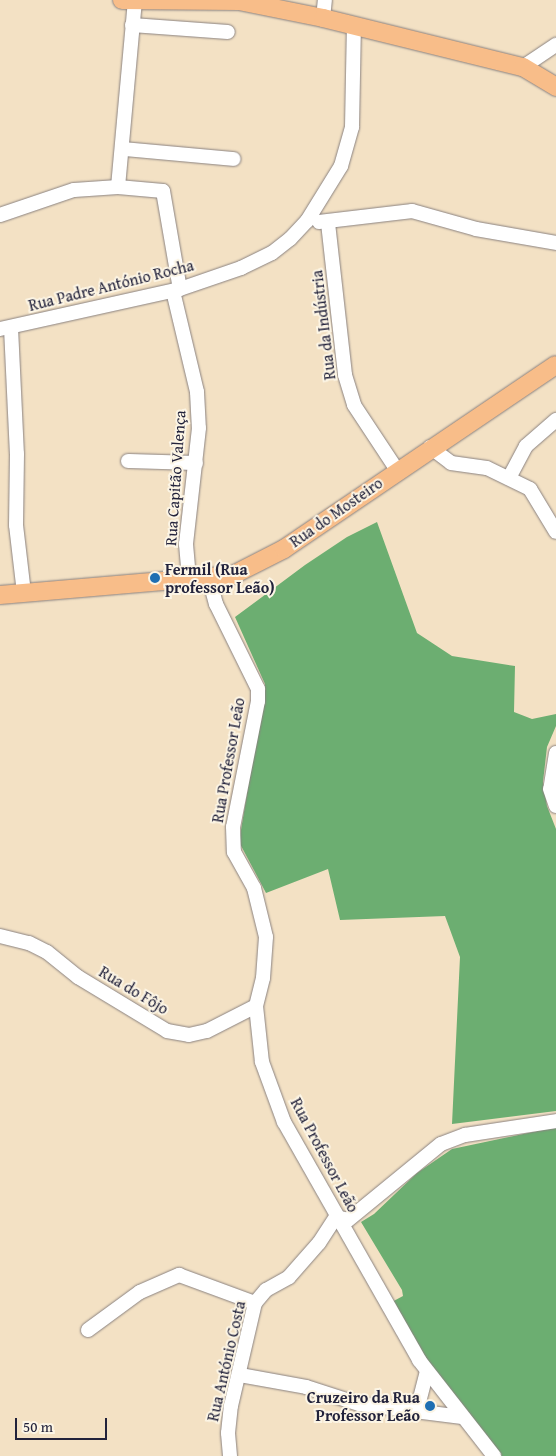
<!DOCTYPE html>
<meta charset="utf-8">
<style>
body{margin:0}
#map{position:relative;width:556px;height:1456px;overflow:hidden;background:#f3e1c4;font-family:"Gentium Book Plus",serif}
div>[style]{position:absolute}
.forest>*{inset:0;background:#6cae71}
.roads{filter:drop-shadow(0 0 1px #8a8280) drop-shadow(0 0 1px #8a8280)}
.minor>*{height:14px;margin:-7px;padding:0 7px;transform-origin:7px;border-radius:7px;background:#fff}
.major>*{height:18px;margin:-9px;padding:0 9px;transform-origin:9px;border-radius:9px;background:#f8bd89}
.dots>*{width:14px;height:14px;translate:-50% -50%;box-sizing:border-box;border:2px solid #fcf5e5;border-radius:50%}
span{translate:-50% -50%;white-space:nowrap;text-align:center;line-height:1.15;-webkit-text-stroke:4px #fcf5e5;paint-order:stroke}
.street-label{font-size:16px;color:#22223b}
.poi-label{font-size:16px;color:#22223b;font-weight:700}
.left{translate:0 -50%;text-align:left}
.right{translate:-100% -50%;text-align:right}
.scale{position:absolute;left:15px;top:1418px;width:92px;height:22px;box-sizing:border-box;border:2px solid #22223b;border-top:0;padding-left:6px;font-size:15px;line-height:18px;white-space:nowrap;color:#22223b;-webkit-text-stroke:4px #fcf5e5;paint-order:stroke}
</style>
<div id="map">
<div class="forest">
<i style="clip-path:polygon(377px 522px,417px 633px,452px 656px,515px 666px,514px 712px,532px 719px,556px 714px,556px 726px,547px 747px,543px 782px,547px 806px,556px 829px,556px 1111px,452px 1124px,460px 957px,445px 916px,340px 920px,328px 869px,266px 893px,239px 842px,265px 684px,235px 617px,305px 565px,347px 537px)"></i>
<i style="clip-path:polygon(556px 1127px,556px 1456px,496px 1456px,474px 1433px,388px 1304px,403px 1296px,402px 1290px,361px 1222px,374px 1214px,417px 1173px,452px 1149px)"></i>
</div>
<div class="roads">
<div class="minor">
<i style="left:323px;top:18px;width:18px;rotate:-84deg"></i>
<i style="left:132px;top:25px;width:96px;rotate:4.2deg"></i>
<i style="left:523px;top:67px;width:40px;rotate:-34deg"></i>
<i style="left:124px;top:149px;width:110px;rotate:5.2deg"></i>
<i style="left:118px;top:187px;width:187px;rotate:-84.8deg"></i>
<i style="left:0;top:215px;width:78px;rotate:-18.7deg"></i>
<i style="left:74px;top:190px;width:44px;rotate:-3.9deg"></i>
<i style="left:118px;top:187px;width:45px;rotate:5.1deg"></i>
<i style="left:163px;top:191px;width:99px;rotate:80.2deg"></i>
<i style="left:319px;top:222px;width:94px;rotate:-6.7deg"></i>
<i style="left:412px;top:211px;width:66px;rotate:15.7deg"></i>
<i style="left:476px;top:229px;width:81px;rotate:9.9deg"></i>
<i style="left:328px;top:223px;width:153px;rotate:83.6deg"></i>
<i style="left:345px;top:375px;width:31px;rotate:73deg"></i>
<i style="left:354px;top:405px;width:78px;rotate:56.5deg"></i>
<i style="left:173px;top:291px;width:104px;rotate:76.6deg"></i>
<i style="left:197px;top:392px;width:36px;rotate:87deg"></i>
<i style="left:199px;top:428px;width:117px;rotate:96.4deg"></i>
<i style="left:186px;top:544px;width:36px;rotate:85deg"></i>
<i style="left:11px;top:328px;width:126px;rotate:87.3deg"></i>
<i style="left:17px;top:454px;width:71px;rotate:90.8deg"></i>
<i style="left:16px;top:525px;width:68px;rotate:83.3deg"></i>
<i style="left:0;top:329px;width:184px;rotate:-12.5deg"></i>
<i style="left:180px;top:289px;width:65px;rotate:-19deg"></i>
<i style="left:241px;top:268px;width:34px;rotate:-26deg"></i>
<i style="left:272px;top:253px;width:23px;rotate:-38deg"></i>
<i style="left:290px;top:239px;width:25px;rotate:-47deg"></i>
<i style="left:307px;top:221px;width:65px;rotate:-58.3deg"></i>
<i style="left:341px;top:166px;width:41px;rotate:-74.2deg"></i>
<i style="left:352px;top:127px;width:101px;rotate:-88.9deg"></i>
<i style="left:430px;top:447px;width:26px;rotate:37deg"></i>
<i style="left:451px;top:463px;width:36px;rotate:8deg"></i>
<i style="left:487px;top:468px;width:48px;rotate:26deg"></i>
<i style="left:530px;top:489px;width:50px;rotate:58.8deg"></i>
<i style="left:128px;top:461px;width:68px;rotate:1.7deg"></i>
<i style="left:509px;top:478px;width:36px;rotate:-62deg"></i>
<i style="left:526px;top:446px;width:40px;rotate:-41deg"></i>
<i style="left:209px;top:578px;width:27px;rotate:75deg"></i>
<i style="left:216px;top:604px;width:95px;rotate:63.7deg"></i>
<i style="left:258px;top:689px;width:12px;rotate:90deg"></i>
<i style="left:258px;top:701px;width:128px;rotate:101.2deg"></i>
<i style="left:233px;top:827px;width:25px;rotate:88deg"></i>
<i style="left:234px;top:852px;width:41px;rotate:60.9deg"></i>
<i style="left:254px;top:888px;width:50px;rotate:76.2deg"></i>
<i style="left:266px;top:937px;width:41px;rotate:94.2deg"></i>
<i style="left:263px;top:978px;width:29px;rotate:104deg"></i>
<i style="left:256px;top:1006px;width:56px;rotate:83.9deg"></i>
<i style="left:262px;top:1062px;width:64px;rotate:69.9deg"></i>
<i style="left:284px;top:1122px;width:274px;rotate:60.4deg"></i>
<i style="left:419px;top:1360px;width:122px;rotate:52deg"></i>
<i style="left:556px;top:753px;width:36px;rotate:99deg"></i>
<i style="left:550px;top:789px;width:18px;rotate:71deg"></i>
<i style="left:0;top:936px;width:30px;rotate:14deg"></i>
<i style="left:29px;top:943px;width:20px;rotate:27deg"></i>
<i style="left:47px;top:952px;width:40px;rotate:39deg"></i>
<i style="left:78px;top:977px;width:104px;rotate:31.2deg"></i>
<i style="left:167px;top:1031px;width:22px;rotate:10deg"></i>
<i style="left:189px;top:1035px;width:18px;rotate:-13deg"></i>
<i style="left:207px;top:1031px;width:55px;rotate:-27deg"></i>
<i style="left:88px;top:1330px;width:64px;rotate:-36.2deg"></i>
<i style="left:140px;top:1292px;width:43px;rotate:-23.6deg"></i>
<i style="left:179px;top:1275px;width:81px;rotate:20.2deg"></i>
<i style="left:240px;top:1375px;width:67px;rotate:10.3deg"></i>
<i style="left:306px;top:1387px;width:56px;rotate:17.8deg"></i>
<i style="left:359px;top:1404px;width:104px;rotate:7.2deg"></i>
<i style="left:417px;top:1410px;width:40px;rotate:-75.6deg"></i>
<i style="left:230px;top:1456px;width:23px;rotate:-95deg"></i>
<i style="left:228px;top:1433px;width:27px;rotate:-84deg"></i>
<i style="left:231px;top:1406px;width:106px;rotate:-76.9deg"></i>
<i style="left:255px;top:1303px;width:17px;rotate:-50deg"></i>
<i style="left:266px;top:1290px;width:26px;rotate:-29deg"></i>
<i style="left:289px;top:1277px;width:45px;rotate:-48.6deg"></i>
<i style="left:319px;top:1243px;width:31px;rotate:-57deg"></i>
<i style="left:336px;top:1217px;width:12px;rotate:14deg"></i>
<i style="left:348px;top:1220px;width:120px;rotate:-39.3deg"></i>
<i style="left:441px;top:1144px;width:26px;rotate:-21deg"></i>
<i style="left:465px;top:1135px;width:92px;rotate:-8.7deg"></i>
</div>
<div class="major">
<i style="left:122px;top:0;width:117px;rotate:0.5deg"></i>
<i style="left:239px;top:1px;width:86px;rotate:11.4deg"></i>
<i style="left:323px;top:18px;width:206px;rotate:13.8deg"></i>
<i style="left:523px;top:67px;width:39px;rotate:31deg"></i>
<i style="left:0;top:595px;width:234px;rotate:-4.9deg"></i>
<i style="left:233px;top:575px;width:57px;rotate:-27deg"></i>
<i style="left:284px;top:549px;width:328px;rotate:-34.1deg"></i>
</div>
</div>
<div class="dots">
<i style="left:155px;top:578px;background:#1f6fb2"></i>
<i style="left:430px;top:1406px;background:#1f6fb2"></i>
</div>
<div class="street-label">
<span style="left:111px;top:285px;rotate:-14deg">Rua Padre António Rocha</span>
<span style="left:323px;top:325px;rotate:-97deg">Rua da Indústria</span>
<span style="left:175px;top:478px;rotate:-86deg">Rua Capitão Valença</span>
<span style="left:336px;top:512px;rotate:-35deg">Rua do Mosteiro</span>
<span style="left:228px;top:760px;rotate:-80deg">Rua Professor Leão</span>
<span style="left:134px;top:990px;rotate:31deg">Rua do Fôjo</span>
<span style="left:325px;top:1155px;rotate:62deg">Rua Professor Leão</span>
<span style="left:226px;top:1361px;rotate:-77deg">Rua António Costa</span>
</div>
<div class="poi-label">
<span class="left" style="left:165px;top:578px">Fermil (Rua<br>professor Leão)</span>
<span class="right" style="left:420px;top:1406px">Cruzeiro da Rua<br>Professor Leão</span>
</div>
<div class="scale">50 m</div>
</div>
